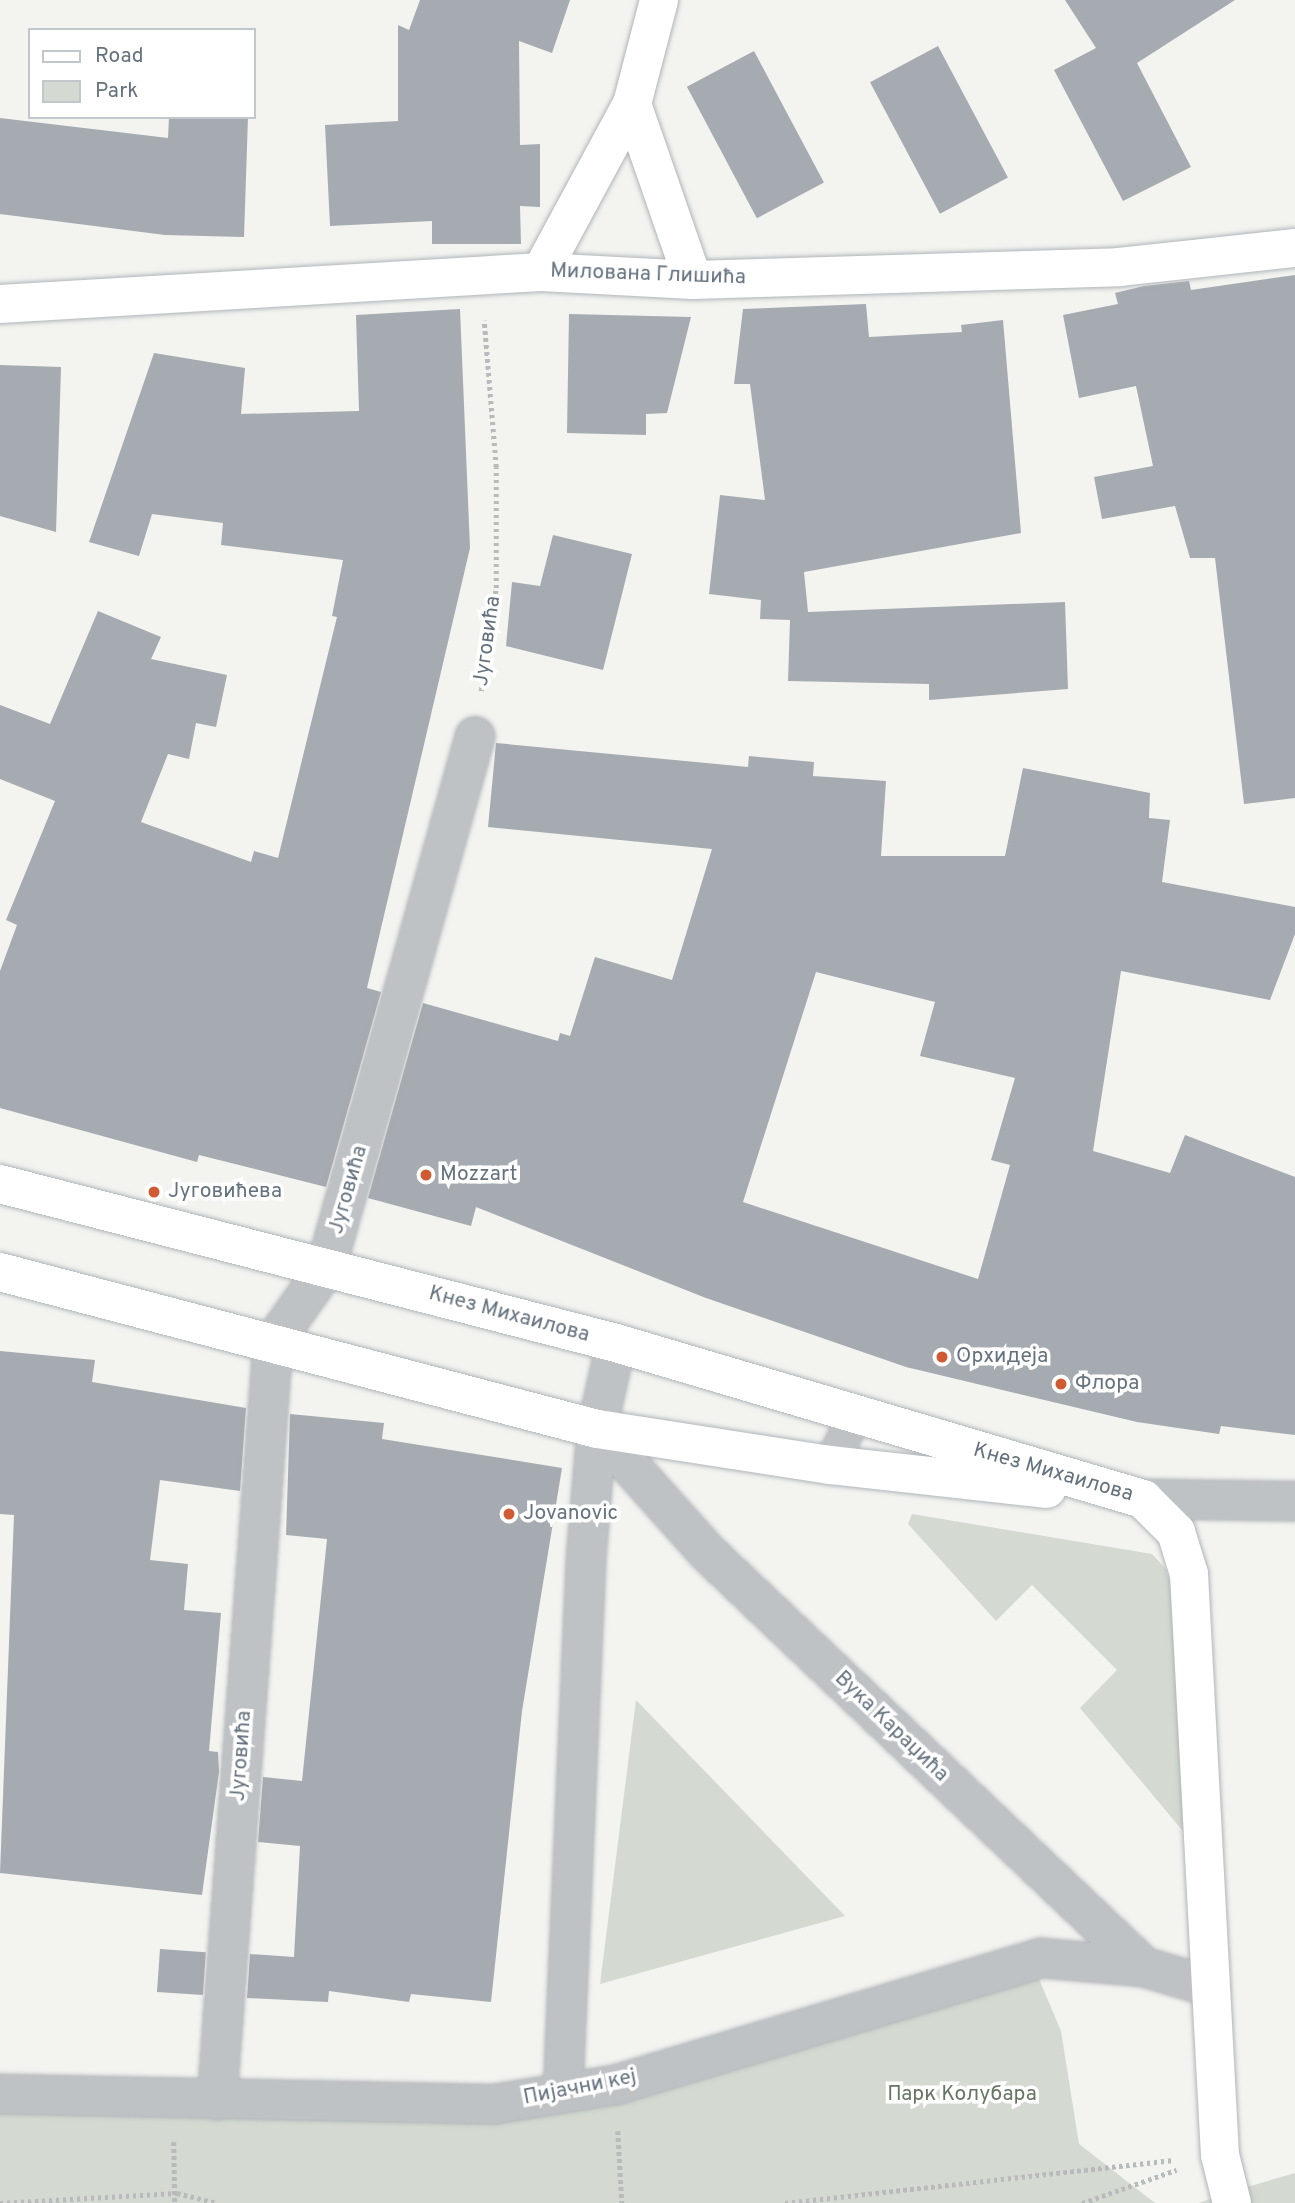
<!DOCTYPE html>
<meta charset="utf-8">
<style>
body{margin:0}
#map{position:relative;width:1295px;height:2203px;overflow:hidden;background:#f3f3f0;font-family:Overpass,sans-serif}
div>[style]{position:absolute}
.green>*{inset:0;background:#d4dad1}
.building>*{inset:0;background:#a5abb0;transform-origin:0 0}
.path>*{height:4.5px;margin-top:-2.25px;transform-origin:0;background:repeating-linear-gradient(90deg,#b8babc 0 3.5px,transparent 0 7px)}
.roads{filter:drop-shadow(0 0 2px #b1b5b9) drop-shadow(0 0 2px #b1b5b9)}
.lane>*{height:32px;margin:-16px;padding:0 16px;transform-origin:16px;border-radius:16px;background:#bfc2c5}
.street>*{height:38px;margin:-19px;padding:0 19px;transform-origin:19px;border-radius:19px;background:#bfc2c5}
.secondary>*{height:38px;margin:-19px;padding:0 19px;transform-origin:19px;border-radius:19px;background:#fff}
.dots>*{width:19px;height:19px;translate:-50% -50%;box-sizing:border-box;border:4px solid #fff;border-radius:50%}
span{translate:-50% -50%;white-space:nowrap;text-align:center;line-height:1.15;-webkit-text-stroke:7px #fff;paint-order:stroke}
.street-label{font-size:21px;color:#65727e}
.poi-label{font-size:21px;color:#65727e}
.left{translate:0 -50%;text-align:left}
.park-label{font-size:21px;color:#677663}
.legend{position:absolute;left:28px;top:28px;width:228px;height:91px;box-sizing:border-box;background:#fff;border:2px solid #c1c7cb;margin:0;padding:9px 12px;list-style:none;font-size:21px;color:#65727e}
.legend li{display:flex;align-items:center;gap:14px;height:35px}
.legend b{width:35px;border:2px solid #c1c7cb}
</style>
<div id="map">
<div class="green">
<i style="clip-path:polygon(912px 1514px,1152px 1554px,1165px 1568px,1173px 1590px,1187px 1836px,1080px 1708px,1117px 1670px,1032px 1585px,996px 1621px,908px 1524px)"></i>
<i style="clip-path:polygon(636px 1700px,845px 1916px,600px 1984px)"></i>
<i style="clip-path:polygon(1036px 1972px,1061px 2031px,1079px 2144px,1155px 2203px,0 2203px,0 2094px,495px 2104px)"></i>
<i style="clip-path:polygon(1295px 2173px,1295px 2203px,1198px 2203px,1230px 2192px)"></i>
</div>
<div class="building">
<i style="clip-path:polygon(420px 0,570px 0,552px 53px,519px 41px,520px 145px,540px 144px,540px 207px,520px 206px,521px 244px,432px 244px,432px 221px,330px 226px,325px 125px,398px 121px,398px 25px,409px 30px)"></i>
<i style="clip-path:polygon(1065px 0,1235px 0,1137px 63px,1191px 167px,1123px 201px,1054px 70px,1096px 48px)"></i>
<i style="left:938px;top:46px;width:149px;height:77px;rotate:62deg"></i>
<i style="left:754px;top:51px;width:149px;height:76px;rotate:62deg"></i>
<i style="clip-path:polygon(169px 117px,248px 117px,244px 237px,165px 235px,0 214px,0 118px,168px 138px)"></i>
<i style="clip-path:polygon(1295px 275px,1295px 798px,1244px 804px,1215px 558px,1190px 558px,1175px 506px,1102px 519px,1094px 477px,1153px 466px,1136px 386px,1079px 398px,1063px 315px,1118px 304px,1115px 293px,1144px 286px,1189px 281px,1191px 290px)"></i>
<i style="clip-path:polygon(866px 304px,869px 337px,962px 332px,961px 325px,1003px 320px,1021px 533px,804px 572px,808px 612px,1065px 602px,1068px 689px,929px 700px,929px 684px,788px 681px,790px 620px,760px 619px,761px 600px,709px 594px,720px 495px,765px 500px,750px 384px,734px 384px,743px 309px)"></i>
<i style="clip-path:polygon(460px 309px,470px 548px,367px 988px,381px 992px,326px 1187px,199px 1155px,197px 1162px,0 1108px,0 971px,17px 925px,6px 920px,55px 801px,0 779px,0 705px,50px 724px,98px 611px,161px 637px,151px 659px,227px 675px,216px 727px,196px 723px,189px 759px,168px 754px,141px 822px,251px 862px,254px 851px,278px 858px,337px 617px,332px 616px,343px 560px,221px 545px,223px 523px,152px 514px,139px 556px,89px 542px,154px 353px,245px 368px,241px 414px,359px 411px,356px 315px)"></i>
<i style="clip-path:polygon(569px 314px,691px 317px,667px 413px,646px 414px,646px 435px,567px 433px)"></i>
<i style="clip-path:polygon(0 365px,61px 367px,56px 532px,0 516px)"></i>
<i style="clip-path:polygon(553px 535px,632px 554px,603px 670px,506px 646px,512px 582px,540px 586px)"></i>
<i style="clip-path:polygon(evenodd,496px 743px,748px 767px,749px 756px,814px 762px,813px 776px,886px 781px,881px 856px,1005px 856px,1023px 768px,1150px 793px,1149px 818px,1170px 820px,1162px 882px,1295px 907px,1295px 934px,1270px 1000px,1121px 971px,1093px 1151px,1170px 1173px,1185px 1135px,1295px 1177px,1295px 1435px,1221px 1426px,1219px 1434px,1137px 1422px,906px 1367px,706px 1298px,476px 1207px,471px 1226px,368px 1198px,423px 1003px,558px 1041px,560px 1033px,570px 1036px,595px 957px,672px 980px,712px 849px,488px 827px,496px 743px,816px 972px,935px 1002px,920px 1056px,1015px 1078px,991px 1160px,1010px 1165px,978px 1279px,743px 1202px,816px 972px)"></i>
<i style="clip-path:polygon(0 1351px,95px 1360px,92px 1382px,246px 1408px,240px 1491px,160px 1480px,150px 1560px,188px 1564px,184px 1610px,221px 1613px,209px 1751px,218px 1752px,219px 1772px,202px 1895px,0 1873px,14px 1515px,0 1514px)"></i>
<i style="clip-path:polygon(290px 1414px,384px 1423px,382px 1439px,562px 1468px,522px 1711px,491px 2002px,411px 1994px,409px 2002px,329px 1991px,328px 2002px,247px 1998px,250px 1954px,294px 1957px,300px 1846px,258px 1842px,263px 1777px,302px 1781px,327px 1539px,286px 1535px)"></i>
<i style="left:160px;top:1949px;width:46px;height:43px;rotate:4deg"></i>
</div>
<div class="path">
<i style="left:481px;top:691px;width:104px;rotate:-81.7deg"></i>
<i style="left:496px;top:588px;width:121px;rotate:-90deg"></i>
<i style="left:496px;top:467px;width:147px;rotate:-94.7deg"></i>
<i style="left:618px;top:2131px;width:72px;rotate:86.8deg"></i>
<i style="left:174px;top:2142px;width:61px;rotate:89.1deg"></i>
<i style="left:0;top:2203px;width:177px;rotate:-3.2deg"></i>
<i style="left:177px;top:2193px;width:41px;rotate:14deg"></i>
<i style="left:785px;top:2203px;width:391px;rotate:-6.3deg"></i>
<i style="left:1082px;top:2203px;width:100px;rotate:-19.3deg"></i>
</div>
<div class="roads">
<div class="lane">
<i style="left:830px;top:1465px;width:57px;rotate:-63deg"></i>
</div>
<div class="street">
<i style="left:597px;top:1429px;width:166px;rotate:48.2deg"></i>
<i style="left:708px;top:1553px;width:601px;rotate:43.52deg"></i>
<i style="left:1144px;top:1967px;width:70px;rotate:16.6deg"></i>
<i style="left:1143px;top:1499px;width:152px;rotate:0.8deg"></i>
<i style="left:563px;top:2093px;width:534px;rotate:-87.53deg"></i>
<i style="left:586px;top:1559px;width:130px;rotate:-85.2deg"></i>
<i style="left:597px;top:1429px;width:88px;rotate:-77.5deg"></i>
<i style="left:0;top:2094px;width:495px;rotate:1.2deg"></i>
<i style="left:495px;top:2104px;width:121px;rotate:-9deg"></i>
<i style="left:615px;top:2085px;width:445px;rotate:-16.6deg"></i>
<i style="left:1041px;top:1958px;width:103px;rotate:5deg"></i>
<i style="left:217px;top:2100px;width:759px;rotate:-85.77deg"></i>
<i style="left:273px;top:1343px;width:92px;rotate:-54.8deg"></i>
<i style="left:326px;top:1268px;width:552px;rotate:-74.33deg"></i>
</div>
<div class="secondary">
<i style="left:632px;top:104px;width:186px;rotate:70.9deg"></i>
<i style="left:541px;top:272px;width:191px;rotate:-61.6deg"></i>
<i style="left:632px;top:104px;width:107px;rotate:-75.4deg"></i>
<i style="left:0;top:304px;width:542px;rotate:-3.39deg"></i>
<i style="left:541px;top:272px;width:152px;rotate:3deg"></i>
<i style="left:693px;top:280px;width:426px;rotate:-1.7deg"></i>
<i style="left:1119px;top:267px;width:177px;rotate:-6.2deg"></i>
<i style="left:0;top:1184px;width:636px;rotate:14.47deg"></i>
<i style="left:616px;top:1343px;width:550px;rotate:16.49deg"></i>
<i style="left:1143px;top:1499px;width:47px;rotate:45deg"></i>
<i style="left:1176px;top:1532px;width:44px;rotate:72.8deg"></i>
<i style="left:1189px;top:1574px;width:582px;rotate:86.95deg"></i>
<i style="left:1220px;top:2155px;width:49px;rotate:76deg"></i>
<i style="left:0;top:1272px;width:617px;rotate:14.73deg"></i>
<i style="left:597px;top:1429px;width:236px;rotate:8.8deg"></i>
<i style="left:830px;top:1465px;width:218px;rotate:6.3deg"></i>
</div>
</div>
<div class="dots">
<i style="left:426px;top:1175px;background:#d05b33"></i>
<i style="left:154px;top:1192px;background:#d05b33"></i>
<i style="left:942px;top:1357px;background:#d05b33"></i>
<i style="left:1061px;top:1384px;background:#d05b33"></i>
<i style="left:509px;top:1514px;background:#d05b33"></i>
</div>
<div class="street-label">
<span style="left:648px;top:275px;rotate:2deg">Милована Глишића</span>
<span style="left:488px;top:641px;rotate:-82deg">Југовића</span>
<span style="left:349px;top:1190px;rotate:-74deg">Југовића</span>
<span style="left:509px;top:1315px;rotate:15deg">Кнез Михаилова</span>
<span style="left:1053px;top:1473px;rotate:16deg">Кнез Михаилова</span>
<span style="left:891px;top:1727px;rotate:44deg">Вука Караџића</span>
<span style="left:242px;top:1756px;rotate:-86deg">Југовића</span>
<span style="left:580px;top:2088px;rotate:-11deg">Пијачни кеј</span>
</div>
<div class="poi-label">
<span class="left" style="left:440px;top:1175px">Mozzart</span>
<span class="left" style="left:168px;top:1192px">Југовићева</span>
<span class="left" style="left:956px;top:1357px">Орхидеја</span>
<span class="left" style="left:1075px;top:1384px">Флора</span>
<span class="left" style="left:523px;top:1514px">Jovanovic</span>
</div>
<div class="park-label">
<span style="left:962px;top:2095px">Парк Колубара</span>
</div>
<ul class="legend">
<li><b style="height:9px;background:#fff"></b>Road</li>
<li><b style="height:19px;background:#d4dad1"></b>Park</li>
</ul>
</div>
